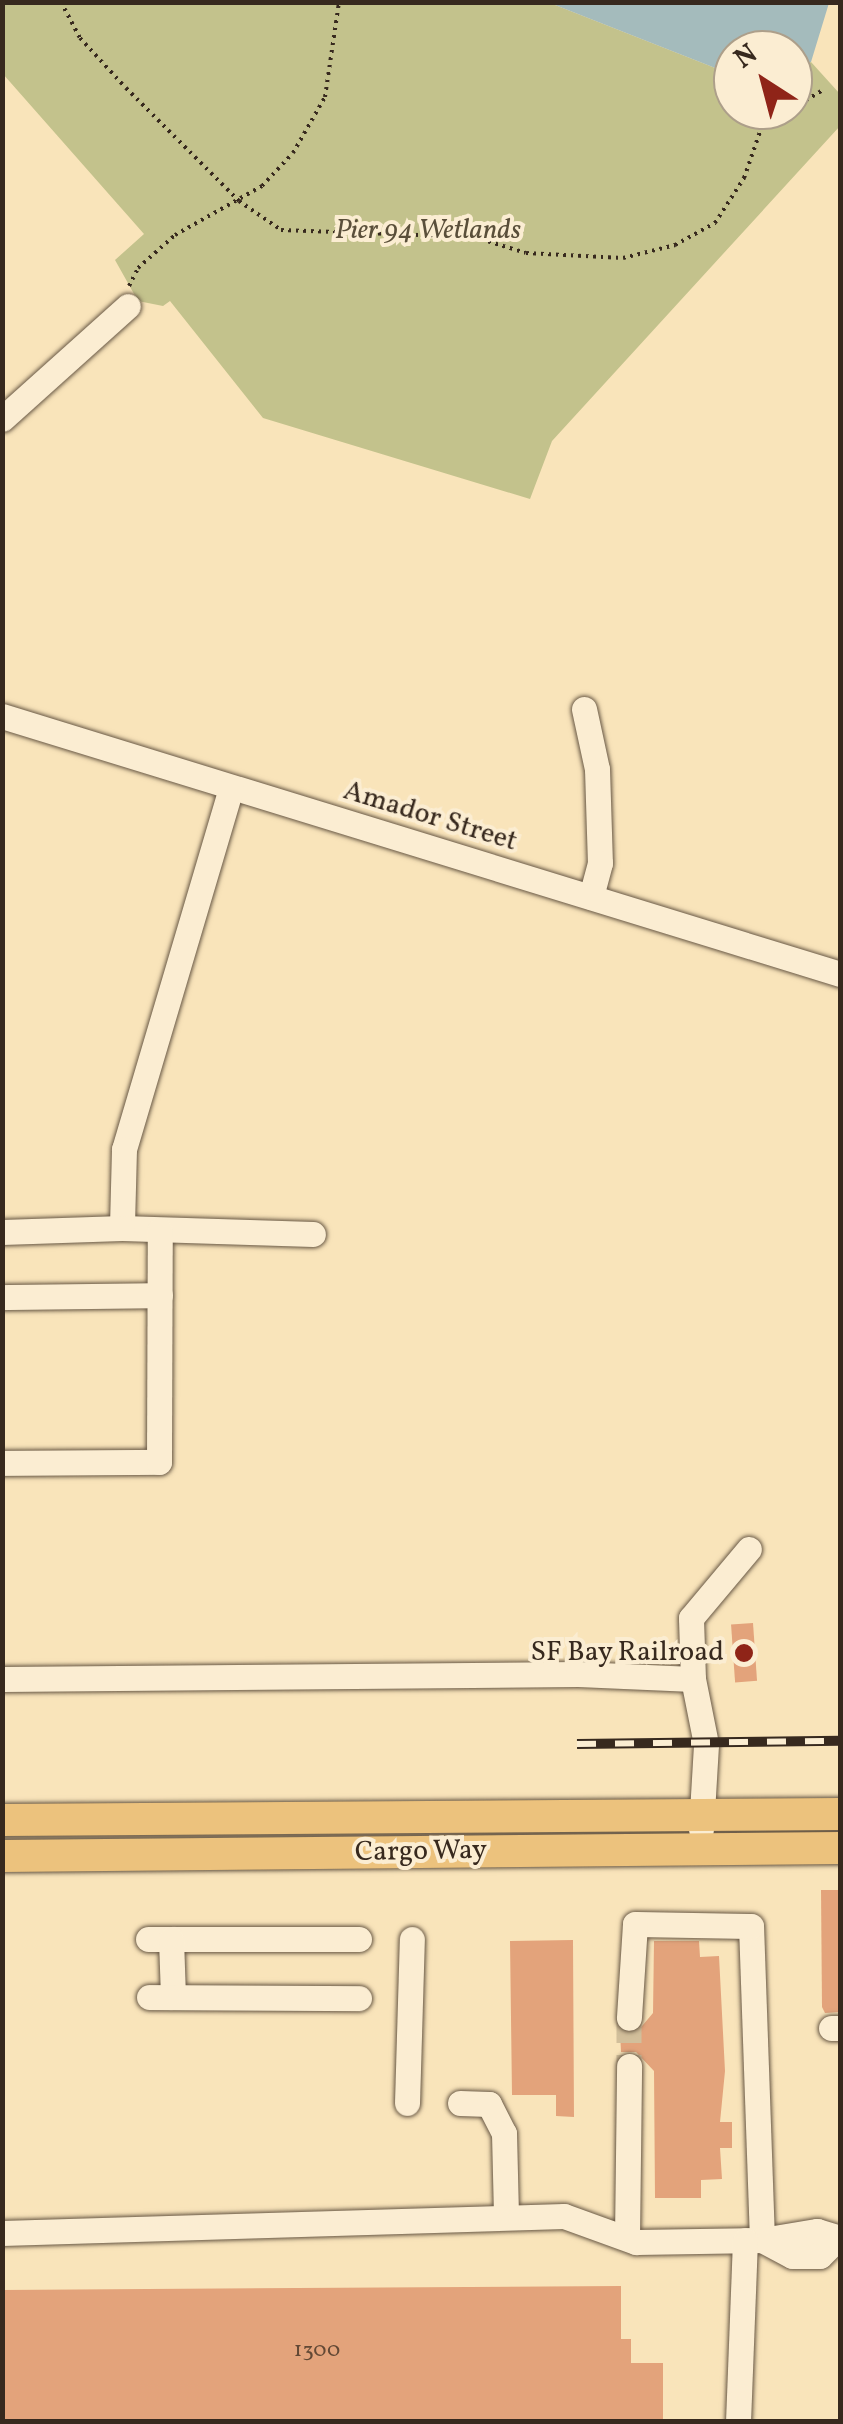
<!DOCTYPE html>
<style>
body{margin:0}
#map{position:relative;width:843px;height:2424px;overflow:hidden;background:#f9e4ba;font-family:Vollkorn,serif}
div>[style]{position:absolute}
.green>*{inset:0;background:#c3c28c}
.water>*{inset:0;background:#a4bbbc}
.building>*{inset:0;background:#e3a37b;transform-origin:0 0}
.minor-tunnel>*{height:25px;margin-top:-12.5px;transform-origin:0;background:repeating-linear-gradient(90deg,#d2bf9b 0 25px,transparent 0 37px)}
.path>*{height:4px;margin-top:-2px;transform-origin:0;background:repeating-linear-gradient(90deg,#37291e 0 2.5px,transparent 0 7.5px)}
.roads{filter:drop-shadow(0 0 2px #685845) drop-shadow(0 0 2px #685845)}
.minor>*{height:25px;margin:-12.5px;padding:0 12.5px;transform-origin:12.5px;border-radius:12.5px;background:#fbedd2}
.major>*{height:32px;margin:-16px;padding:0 16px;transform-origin:16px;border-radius:16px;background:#ecc27d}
.rail>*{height:10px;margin-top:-5px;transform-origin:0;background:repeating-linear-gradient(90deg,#fbedd2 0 19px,#37291e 0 38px);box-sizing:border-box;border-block:2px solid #37291e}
.dots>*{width:28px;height:28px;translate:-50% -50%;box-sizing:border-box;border:5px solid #fbedd2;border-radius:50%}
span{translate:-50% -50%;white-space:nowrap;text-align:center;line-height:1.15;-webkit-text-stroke:8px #fbedd2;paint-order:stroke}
.number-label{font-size:22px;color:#624835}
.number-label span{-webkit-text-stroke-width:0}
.park-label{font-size:28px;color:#5a4f3a;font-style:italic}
.street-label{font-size:28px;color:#37291e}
.poi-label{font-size:28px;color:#37291e}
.right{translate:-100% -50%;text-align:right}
.frame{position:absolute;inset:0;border:5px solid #37291e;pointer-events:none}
.north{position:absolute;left:713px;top:30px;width:100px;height:100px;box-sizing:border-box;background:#fbedd2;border:2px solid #ad9f8a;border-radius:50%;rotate:324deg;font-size:28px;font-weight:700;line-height:40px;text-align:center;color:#37291e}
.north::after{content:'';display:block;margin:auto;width:35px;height:45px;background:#8f2418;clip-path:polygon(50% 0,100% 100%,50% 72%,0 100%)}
</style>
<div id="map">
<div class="green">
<i style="clip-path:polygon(2px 3px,550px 3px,733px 75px,733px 110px,793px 110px,793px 67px,811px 62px,840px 94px,840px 126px,552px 441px,530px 499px,263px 418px,170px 301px,163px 306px,138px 301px,115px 260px,144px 234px,3px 74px)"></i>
</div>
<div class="water">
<i style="clip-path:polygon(550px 3px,829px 3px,811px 62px,793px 67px,793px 50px,733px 50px,733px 75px)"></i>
</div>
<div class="building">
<i style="left:753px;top:1623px;width:58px;height:22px;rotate:86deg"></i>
<i style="clip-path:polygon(821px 1890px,840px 1890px,840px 2012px,825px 2013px,822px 2007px)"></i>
<i style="clip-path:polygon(573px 1940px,574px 2117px,556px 2116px,556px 2095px,512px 2095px,510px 1941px)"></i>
<i style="clip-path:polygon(654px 1941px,699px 1941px,700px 1957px,719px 1956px,725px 2071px,720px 2122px,732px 2122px,732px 2148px,720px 2148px,722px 2179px,701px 2180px,701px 2198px,655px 2198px,654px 2071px,636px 2052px,621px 2052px,620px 2031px,637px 2032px,653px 2013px)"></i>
<i style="clip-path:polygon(621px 2286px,621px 2339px,631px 2339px,631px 2363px,663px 2363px,663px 2422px,2px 2422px,2px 2290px)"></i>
</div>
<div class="minor-tunnel">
<i style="left:629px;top:2018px;width:48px;rotate:90deg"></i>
</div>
<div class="path">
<i style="left:61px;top:2px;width:41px;rotate:62.2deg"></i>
<i style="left:80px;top:38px;width:68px;rotate:47.4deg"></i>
<i style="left:126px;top:88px;width:160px;rotate:45deg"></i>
<i style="left:239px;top:201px;width:51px;rotate:34.6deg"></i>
<i style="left:281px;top:230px;width:193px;rotate:2.1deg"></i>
<i style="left:474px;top:237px;width:54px;rotate:17.1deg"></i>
<i style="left:526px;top:253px;width:97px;rotate:3deg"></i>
<i style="left:623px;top:258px;width:54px;rotate:-14deg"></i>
<i style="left:675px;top:245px;width:46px;rotate:-28.8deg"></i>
<i style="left:715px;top:223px;width:54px;rotate:-57.2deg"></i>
<i style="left:744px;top:178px;width:55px;rotate:-70.9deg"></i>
<i style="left:762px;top:126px;width:31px;rotate:-31deg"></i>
<i style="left:793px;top:108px;width:33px;rotate:-31deg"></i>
<i style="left:129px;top:286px;width:20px;rotate:-63deg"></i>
<i style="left:138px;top:268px;width:50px;rotate:-41.7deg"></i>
<i style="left:175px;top:235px;width:100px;rotate:-29.4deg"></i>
<i style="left:262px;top:186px;width:45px;rotate:-46.8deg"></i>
<i style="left:293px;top:153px;width:64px;rotate:-60.3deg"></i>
<i style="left:325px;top:97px;width:96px;rotate:-81.6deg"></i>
</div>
<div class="roads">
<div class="minor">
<i style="left:2px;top:419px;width:169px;rotate:-41.9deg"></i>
<i style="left:584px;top:709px;width:61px;rotate:77.8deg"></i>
<i style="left:597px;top:769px;width:94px;rotate:88.2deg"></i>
<i style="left:600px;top:863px;width:35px;rotate:105deg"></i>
<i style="left:2px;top:716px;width:877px;rotate:17.11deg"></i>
<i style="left:231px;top:788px;width:377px;rotate:106.5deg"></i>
<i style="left:124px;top:1149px;width:79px;rotate:91.5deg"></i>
<i style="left:122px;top:1228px;width:191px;rotate:1.8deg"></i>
<i style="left:2px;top:1232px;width:120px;rotate:-1.9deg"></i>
<i style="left:2px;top:1297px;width:158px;rotate:-0.7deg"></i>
<i style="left:2px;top:1463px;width:157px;rotate:-0.4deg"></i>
<i style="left:159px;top:1462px;width:232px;rotate:-89.8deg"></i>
<i style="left:2px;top:1679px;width:576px;rotate:-0.5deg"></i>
<i style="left:578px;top:1674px;width:115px;rotate:2.5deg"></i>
<i style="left:701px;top:1829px;width:85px;rotate:-86.6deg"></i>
<i style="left:706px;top:1744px;width:66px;rotate:-101.3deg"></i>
<i style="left:693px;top:1679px;width:61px;rotate:-91.9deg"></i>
<i style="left:691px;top:1618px;width:90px;rotate:-50deg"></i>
<i style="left:148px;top:1939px;width:211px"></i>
<i style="left:171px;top:1939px;width:58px;rotate:88deg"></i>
<i style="left:149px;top:1997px;width:210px;rotate:0.3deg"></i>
<i style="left:831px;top:2028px;width:9px"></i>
<i style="left:407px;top:2103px;width:164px;rotate:-88.3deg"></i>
<i style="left:460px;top:2103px;width:29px;rotate:2deg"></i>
<i style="left:489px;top:2104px;width:33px;rotate:63deg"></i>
<i style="left:504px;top:2133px;width:84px;rotate:88.6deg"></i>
<i style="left:2px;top:2233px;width:562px;rotate:-1.73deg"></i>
<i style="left:564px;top:2216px;width:77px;rotate:19.9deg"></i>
<i style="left:636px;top:2242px;width:126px;rotate:-0.9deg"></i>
<i style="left:762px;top:2240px;width:314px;rotate:-92deg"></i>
<i style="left:751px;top:1926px;width:116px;rotate:-179deg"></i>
<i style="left:635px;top:1924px;width:94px;rotate:93.7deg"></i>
<i style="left:627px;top:2238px;width:172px;rotate:-89.3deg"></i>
<i style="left:838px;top:2238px;width:25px;rotate:135deg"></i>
<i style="left:820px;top:2256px;width:28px;rotate:180deg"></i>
<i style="left:792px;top:2256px;width:34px;rotate:-152deg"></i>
<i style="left:762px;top:2240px;width:56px;rotate:-9.3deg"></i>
<i style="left:817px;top:2231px;width:24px;rotate:17deg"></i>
<i style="left:738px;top:2422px;width:182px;rotate:-87.8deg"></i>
</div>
<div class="major">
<i style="left:2px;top:1820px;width:838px;rotate:-0.41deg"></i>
<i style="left:2px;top:1856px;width:838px;rotate:-0.55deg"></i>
</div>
</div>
<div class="rail">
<i style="left:577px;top:1744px;width:263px;rotate:-0.7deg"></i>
</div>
<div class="dots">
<i style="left:744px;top:1653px;background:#8f2418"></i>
</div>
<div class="number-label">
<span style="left:317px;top:2351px">1300</span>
</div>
<div class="park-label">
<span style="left:428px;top:231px">Pier 94 Wetlands</span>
</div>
<div class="street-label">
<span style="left:430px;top:817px;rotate:17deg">Amador Street</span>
<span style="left:421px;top:1852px;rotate:-1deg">Cargo Way</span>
</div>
<div class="poi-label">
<span class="right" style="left:724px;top:1653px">SF Bay Railroad</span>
</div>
<div class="frame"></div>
<div class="north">N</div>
</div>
